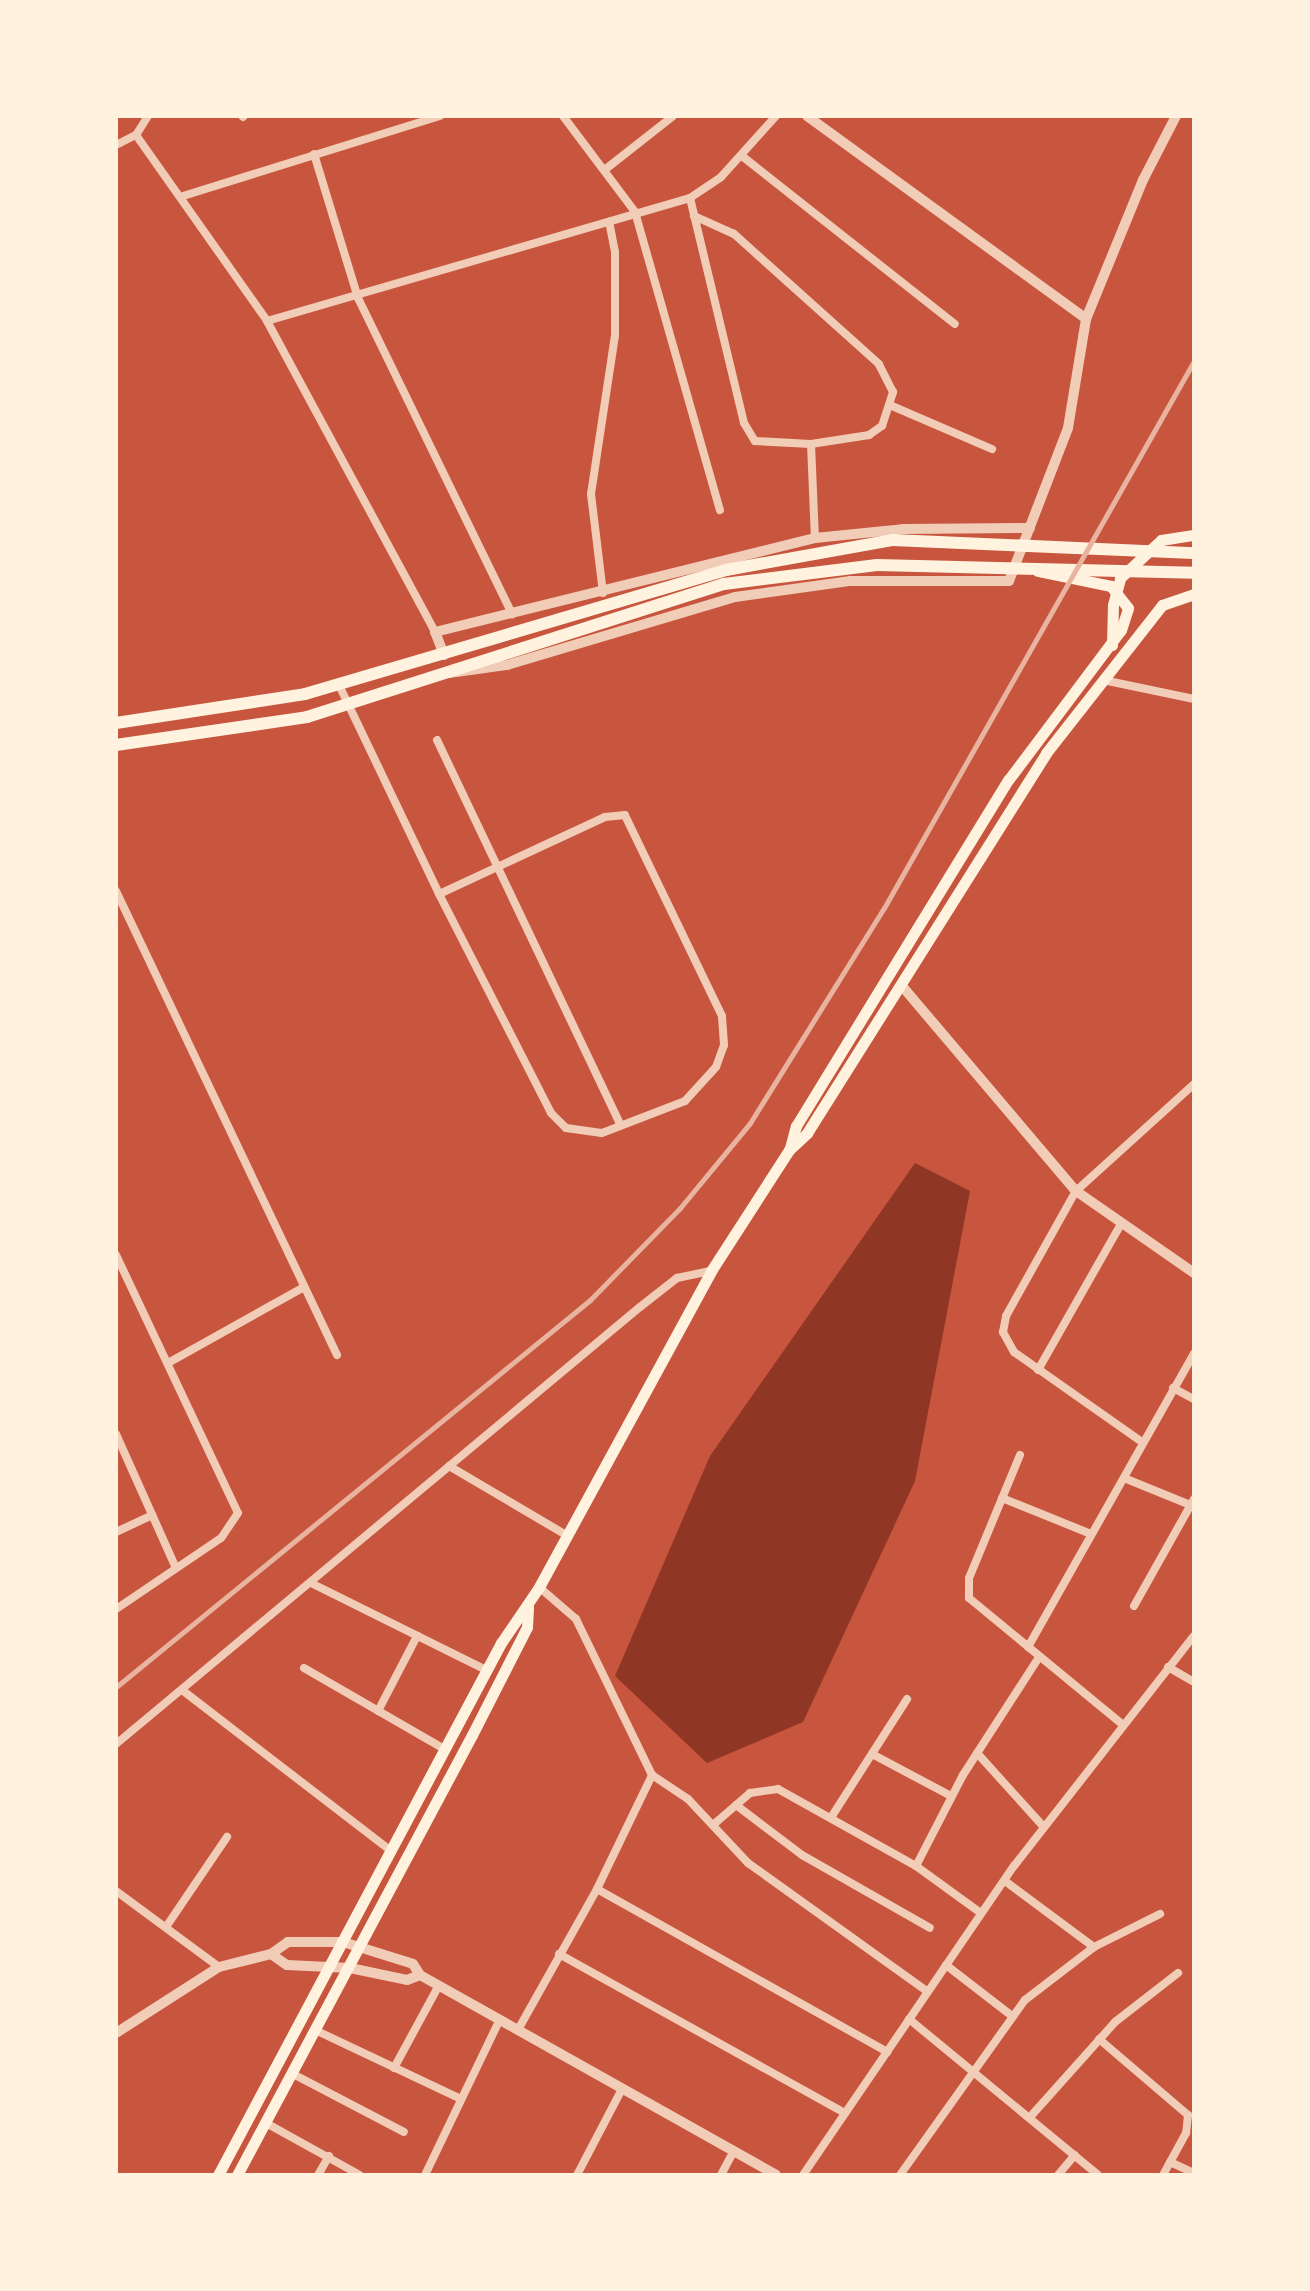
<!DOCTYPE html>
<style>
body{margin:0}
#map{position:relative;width:1310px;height:2291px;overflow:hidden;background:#c8553d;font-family:Signika,sans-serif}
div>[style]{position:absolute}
.water>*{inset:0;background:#8f3625}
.minor>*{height:8px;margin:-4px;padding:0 4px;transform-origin:4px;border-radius:4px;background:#f1ccb7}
.tertiary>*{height:10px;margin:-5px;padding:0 5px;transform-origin:5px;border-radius:5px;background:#f1ccb7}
.secondary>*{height:11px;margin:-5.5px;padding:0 5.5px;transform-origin:5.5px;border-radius:5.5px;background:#fff3e0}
.primary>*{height:12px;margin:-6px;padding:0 6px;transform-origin:6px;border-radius:6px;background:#fff3e0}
.rail>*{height:5px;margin:-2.5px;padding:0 2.5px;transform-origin:2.5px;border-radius:2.5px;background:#e9b49f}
span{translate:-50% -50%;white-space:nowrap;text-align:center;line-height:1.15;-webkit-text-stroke:8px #fff3e0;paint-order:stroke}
.frame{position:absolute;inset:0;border:118px solid #fff3e0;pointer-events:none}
</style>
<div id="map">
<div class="water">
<i style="clip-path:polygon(915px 1163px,970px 1191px,915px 1481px,803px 1722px,707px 1763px,615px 1676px,710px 1456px)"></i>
</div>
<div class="minor">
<i style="left:148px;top:116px;width:22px;rotate:122deg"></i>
<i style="left:136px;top:135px;width:228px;rotate:54.8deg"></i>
<i style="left:267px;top:321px;width:353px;rotate:61.6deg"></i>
<i style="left:563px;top:116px;width:120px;rotate:53.1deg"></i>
<i style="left:635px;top:212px;width:310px;rotate:74.1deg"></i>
<i style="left:243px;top:117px;width:1px;rotate:-45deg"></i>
<i style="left:116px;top:145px;width:22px;rotate:-27deg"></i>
<i style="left:314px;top:154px;width:151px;rotate:73deg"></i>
<i style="left:358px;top:298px;width:352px;rotate:64deg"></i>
<i style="left:742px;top:156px;width:271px;rotate:38.3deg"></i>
<i style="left:607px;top:168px;width:84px;rotate:-38.2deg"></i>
<i style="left:183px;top:196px;width:269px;rotate:-17.3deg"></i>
<i style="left:690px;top:198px;width:231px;rotate:76.5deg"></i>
<i style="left:744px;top:423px;width:21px;rotate:59deg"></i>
<i style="left:755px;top:441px;width:56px;rotate:3.1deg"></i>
<i style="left:811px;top:444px;width:59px;rotate:-8.8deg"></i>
<i style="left:869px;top:435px;width:16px;rotate:-35deg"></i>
<i style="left:882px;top:426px;width:36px;rotate:-72deg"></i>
<i style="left:893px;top:392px;width:31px;rotate:-117deg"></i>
<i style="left:879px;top:364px;width:195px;rotate:-138.1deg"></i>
<i style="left:734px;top:234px;width:44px;rotate:-155.8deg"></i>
<i style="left:267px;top:321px;width:441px;rotate:-16.2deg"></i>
<i style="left:690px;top:198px;width:37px;rotate:-34deg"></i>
<i style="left:721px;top:177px;width:82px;rotate:-48deg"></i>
<i style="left:892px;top:406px;width:109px;rotate:23.3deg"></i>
<i style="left:811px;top:444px;width:94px;rotate:87.6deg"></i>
<i style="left:603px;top:593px;width:100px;rotate:-96.9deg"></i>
<i style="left:591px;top:494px;width:161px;rotate:-81.4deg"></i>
<i style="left:615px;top:335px;width:83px;rotate:-90deg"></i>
<i style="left:615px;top:252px;width:31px;rotate:-101deg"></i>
<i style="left:1103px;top:680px;width:93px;rotate:11.8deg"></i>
<i style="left:339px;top:685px;width:232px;rotate:64.4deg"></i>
<i style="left:439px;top:894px;width:246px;rotate:62.9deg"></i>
<i style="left:551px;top:1113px;width:21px;rotate:45deg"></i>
<i style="left:566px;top:1128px;width:36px;rotate:8deg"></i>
<i style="left:602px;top:1133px;width:89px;rotate:-21.1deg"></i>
<i style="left:685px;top:1101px;width:46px;rotate:-47.6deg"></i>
<i style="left:716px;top:1067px;width:23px;rotate:-70deg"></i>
<i style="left:724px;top:1045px;width:29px;rotate:-94deg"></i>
<i style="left:722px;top:1016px;width:223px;rotate:-115.8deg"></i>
<i style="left:625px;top:815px;width:20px;rotate:174deg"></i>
<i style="left:605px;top:817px;width:183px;rotate:155.1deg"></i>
<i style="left:437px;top:740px;width:427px;rotate:64.5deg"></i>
<i style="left:116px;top:891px;width:514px;rotate:64.53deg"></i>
<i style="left:116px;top:1255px;width:285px;rotate:64.7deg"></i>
<i style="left:238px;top:1513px;width:30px;rotate:124deg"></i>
<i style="left:221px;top:1538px;width:127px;rotate:145.9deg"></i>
<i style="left:168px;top:1363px;width:156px;rotate:-29.2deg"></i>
<i style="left:1038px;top:1370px;width:168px;rotate:-60.4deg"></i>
<i style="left:1173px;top:1388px;width:24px;rotate:28deg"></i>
<i style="left:116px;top:1434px;width:145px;rotate:65.9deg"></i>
<i style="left:1142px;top:1442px;width:156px;rotate:-144.9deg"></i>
<i style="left:1014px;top:1352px;width:23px;rotate:-119deg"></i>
<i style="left:1003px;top:1332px;width:16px;rotate:-79deg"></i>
<i style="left:1006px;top:1316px;width:143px;rotate:-60.8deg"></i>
<i style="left:1076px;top:1191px;width:159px;rotate:-42.2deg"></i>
<i style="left:1020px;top:1455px;width:133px;rotate:112.5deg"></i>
<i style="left:969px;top:1578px;width:20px;rotate:90deg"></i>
<i style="left:969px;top:1598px;width:198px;rotate:39.5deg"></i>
<i style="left:449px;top:1466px;width:136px;rotate:30.5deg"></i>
<i style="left:1124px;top:1478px;width:71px;rotate:22.2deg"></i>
<i style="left:1002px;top:1498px;width:96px;rotate:22deg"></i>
<i style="left:116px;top:1532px;width:40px;rotate:-25deg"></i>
<i style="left:313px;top:1584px;width:193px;rotate:26.4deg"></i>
<i style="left:1134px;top:1606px;width:123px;rotate:-60.7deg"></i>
<i style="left:1028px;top:1647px;width:338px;rotate:-60.5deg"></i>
<i style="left:1168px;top:1667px;width:30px;rotate:30deg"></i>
<i style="left:304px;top:1668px;width:164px;rotate:30deg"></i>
<i style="left:182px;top:1690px;width:265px;rotate:37.6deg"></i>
<i style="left:378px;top:1711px;width:85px;rotate:-62.5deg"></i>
<i style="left:116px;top:1744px;width:682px;rotate:-39.83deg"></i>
<i style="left:640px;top:1307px;width:47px;rotate:-38.1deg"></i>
<i style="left:677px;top:1278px;width:35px;rotate:-12deg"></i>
<i style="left:977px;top:1753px;width:98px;rotate:47.9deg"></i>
<i style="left:872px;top:1754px;width:89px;rotate:28deg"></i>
<i style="left:652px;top:1775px;width:43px;rotate:33.7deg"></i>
<i style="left:688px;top:1799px;width:88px;rotate:46.8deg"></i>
<i style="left:748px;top:1863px;width:221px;rotate:35.6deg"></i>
<i style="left:736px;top:1805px;width:83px;rotate:37.1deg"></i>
<i style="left:802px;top:1855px;width:147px;rotate:29.7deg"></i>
<i style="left:832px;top:1816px;width:139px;rotate:-57.3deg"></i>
<i style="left:713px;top:1825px;width:49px;rotate:-40.9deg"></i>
<i style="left:750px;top:1793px;width:28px;rotate:-8deg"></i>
<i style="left:778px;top:1789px;width:158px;rotate:29.2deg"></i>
<i style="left:916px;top:1866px;width:80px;rotate:35.9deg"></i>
<i style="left:916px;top:1866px;width:102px;rotate:-62.7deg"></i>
<i style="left:963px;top:1775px;width:140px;rotate:-57.2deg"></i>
<i style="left:1005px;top:1881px;width:111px;rotate:36.6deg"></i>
<i style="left:597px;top:1889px;width:333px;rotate:29.3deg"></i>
<i style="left:116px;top:1891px;width:128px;rotate:36.4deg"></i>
<i style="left:166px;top:1927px;width:109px;rotate:-55.9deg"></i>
<i style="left:559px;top:1954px;width:325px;rotate:29.1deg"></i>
<i style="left:946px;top:1965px;width:83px;rotate:37.7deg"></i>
<i style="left:909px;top:2019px;width:245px;rotate:39.5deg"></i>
<i style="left:519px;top:2028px;width:159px;rotate:-60.7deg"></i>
<i style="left:597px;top:1889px;width:127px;rotate:-64.2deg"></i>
<i style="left:652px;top:1775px;width:174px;rotate:-116deg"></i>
<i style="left:576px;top:1619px;width:49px;rotate:-139.1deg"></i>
<i style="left:317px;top:2031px;width:159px;rotate:25.3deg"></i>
<i style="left:1099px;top:2039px;width:117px;rotate:40.5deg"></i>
<i style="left:1188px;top:2115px;width:18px;rotate:96deg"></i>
<i style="left:1186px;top:2133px;width:48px;rotate:118.7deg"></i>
<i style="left:394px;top:2068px;width:94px;rotate:-61.5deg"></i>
<i style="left:293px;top:2074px;width:125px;rotate:27.6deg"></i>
<i style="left:1031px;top:2116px;width:126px;rotate:-48.2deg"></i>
<i style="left:1115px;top:2022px;width:80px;rotate:-37.9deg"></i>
<i style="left:266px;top:2123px;width:107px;rotate:29deg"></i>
<i style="left:1170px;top:2162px;width:26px;rotate:25deg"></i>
<i style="left:318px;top:2175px;width:22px;rotate:-60deg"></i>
<i style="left:425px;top:2175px;width:173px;rotate:-64.3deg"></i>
<i style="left:577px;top:2175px;width:97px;rotate:-62.4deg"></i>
<i style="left:721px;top:2175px;width:27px;rotate:-62deg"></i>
<i style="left:803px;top:2175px;width:374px;rotate:-55.7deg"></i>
<i style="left:1014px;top:1866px;width:292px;rotate:-52deg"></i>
<i style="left:900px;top:2175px;width:215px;rotate:-54.5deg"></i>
<i style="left:1025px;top:2000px;width:87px;rotate:-37.5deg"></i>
<i style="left:1094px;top:1947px;width:74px;rotate:-26.6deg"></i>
<i style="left:1058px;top:2175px;width:26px;rotate:-50deg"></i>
</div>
<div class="tertiary">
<i style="left:807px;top:116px;width:345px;rotate:36deg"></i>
<i style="left:444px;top:655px;width:25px;rotate:-111deg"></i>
<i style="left:435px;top:632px;width:391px;rotate:-13.9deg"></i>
<i style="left:815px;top:538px;width:88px;rotate:-5.8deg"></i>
<i style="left:903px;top:529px;width:127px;rotate:-0.5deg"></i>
<i style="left:449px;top:673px;width:59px;rotate:-7.9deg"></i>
<i style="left:507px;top:665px;width:238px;rotate:-16.6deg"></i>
<i style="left:735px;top:597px;width:117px;rotate:-7.9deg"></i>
<i style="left:851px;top:581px;width:158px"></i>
<i style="left:1009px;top:581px;width:164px;rotate:-68.9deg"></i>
<i style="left:1068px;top:428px;width:110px;rotate:-80.6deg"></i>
<i style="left:1086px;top:319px;width:150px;rotate:-67.7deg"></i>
<i style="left:1143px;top:180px;width:72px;rotate:-62.7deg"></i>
<i style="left:902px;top:986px;width:269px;rotate:49.7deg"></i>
<i style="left:1076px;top:1191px;width:144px;rotate:34.8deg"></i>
<i style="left:271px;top:1954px;width:19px;rotate:35deg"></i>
<i style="left:287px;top:1965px;width:63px;rotate:2.7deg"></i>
<i style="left:350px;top:1968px;width:58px;rotate:11.9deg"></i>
<i style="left:407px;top:1980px;width:14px;rotate:-21deg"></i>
<i style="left:116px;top:2033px;width:122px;rotate:-32.7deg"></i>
<i style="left:219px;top:1967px;width:54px;rotate:-14deg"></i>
<i style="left:271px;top:1954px;width:21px;rotate:-35deg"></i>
<i style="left:288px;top:1942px;width:55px"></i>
<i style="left:343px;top:1942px;width:73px;rotate:17.4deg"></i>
<i style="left:413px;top:1964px;width:13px;rotate:58deg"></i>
<i style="left:420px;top:1975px;width:408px;rotate:29.3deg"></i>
</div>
<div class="secondary">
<i style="left:1112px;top:645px;width:40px;rotate:-88.6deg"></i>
<i style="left:1113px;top:605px;width:28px;rotate:-75deg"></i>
<i style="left:1120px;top:578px;width:56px;rotate:-42.8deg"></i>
<i style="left:1161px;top:540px;width:33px;rotate:-9deg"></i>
<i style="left:790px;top:1148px;width:23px;rotate:-75deg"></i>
<i style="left:796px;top:1126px;width:407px;rotate:-58.5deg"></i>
<i style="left:1009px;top:779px;width:186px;rotate:-53.1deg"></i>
<i style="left:1121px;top:630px;width:23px;rotate:-72deg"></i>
<i style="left:1128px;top:608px;width:28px;rotate:-128deg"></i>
<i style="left:1111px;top:586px;width:75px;rotate:-168.4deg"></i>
<i style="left:218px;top:2175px;width:603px;rotate:-61.99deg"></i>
<i style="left:501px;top:1643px;width:68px;rotate:-55.8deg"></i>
<i style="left:539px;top:1587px;width:360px;rotate:-61.4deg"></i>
<i style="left:711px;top:1271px;width:144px;rotate:-57.2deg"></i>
<i style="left:789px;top:1150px;width:25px;rotate:-43deg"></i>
<i style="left:807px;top:1133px;width:449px;rotate:-57.8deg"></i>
<i style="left:1046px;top:753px;width:188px;rotate:-51.9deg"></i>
<i style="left:1162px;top:605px;width:34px;rotate:-19deg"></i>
<i style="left:237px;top:2175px;width:499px;rotate:-61.9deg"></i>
<i style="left:472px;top:1735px;width:121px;rotate:-63deg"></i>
<i style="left:527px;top:1627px;width:21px;rotate:-87deg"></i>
</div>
<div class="primary">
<i style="left:116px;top:723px;width:191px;rotate:-8.7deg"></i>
<i style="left:305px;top:694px;width:439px;rotate:-16.4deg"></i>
<i style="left:726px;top:570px;width:170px;rotate:-10.2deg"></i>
<i style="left:893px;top:540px;width:301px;rotate:2.5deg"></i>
<i style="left:116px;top:745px;width:193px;rotate:-8.3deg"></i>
<i style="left:307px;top:717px;width:438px;rotate:-17.7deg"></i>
<i style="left:724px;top:584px;width:154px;rotate:-7.1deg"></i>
<i style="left:877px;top:565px;width:317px;rotate:1.4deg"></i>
</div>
<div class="rail">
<i style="left:116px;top:1687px;width:612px;rotate:-39.23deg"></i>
<i style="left:590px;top:1300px;width:129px;rotate:-45.6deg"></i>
<i style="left:680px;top:1208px;width:110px;rotate:-50.5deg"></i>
<i style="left:750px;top:1123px;width:253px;rotate:-58.1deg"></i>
<i style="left:884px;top:908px;width:629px;rotate:-60.46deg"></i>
</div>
<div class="frame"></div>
</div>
